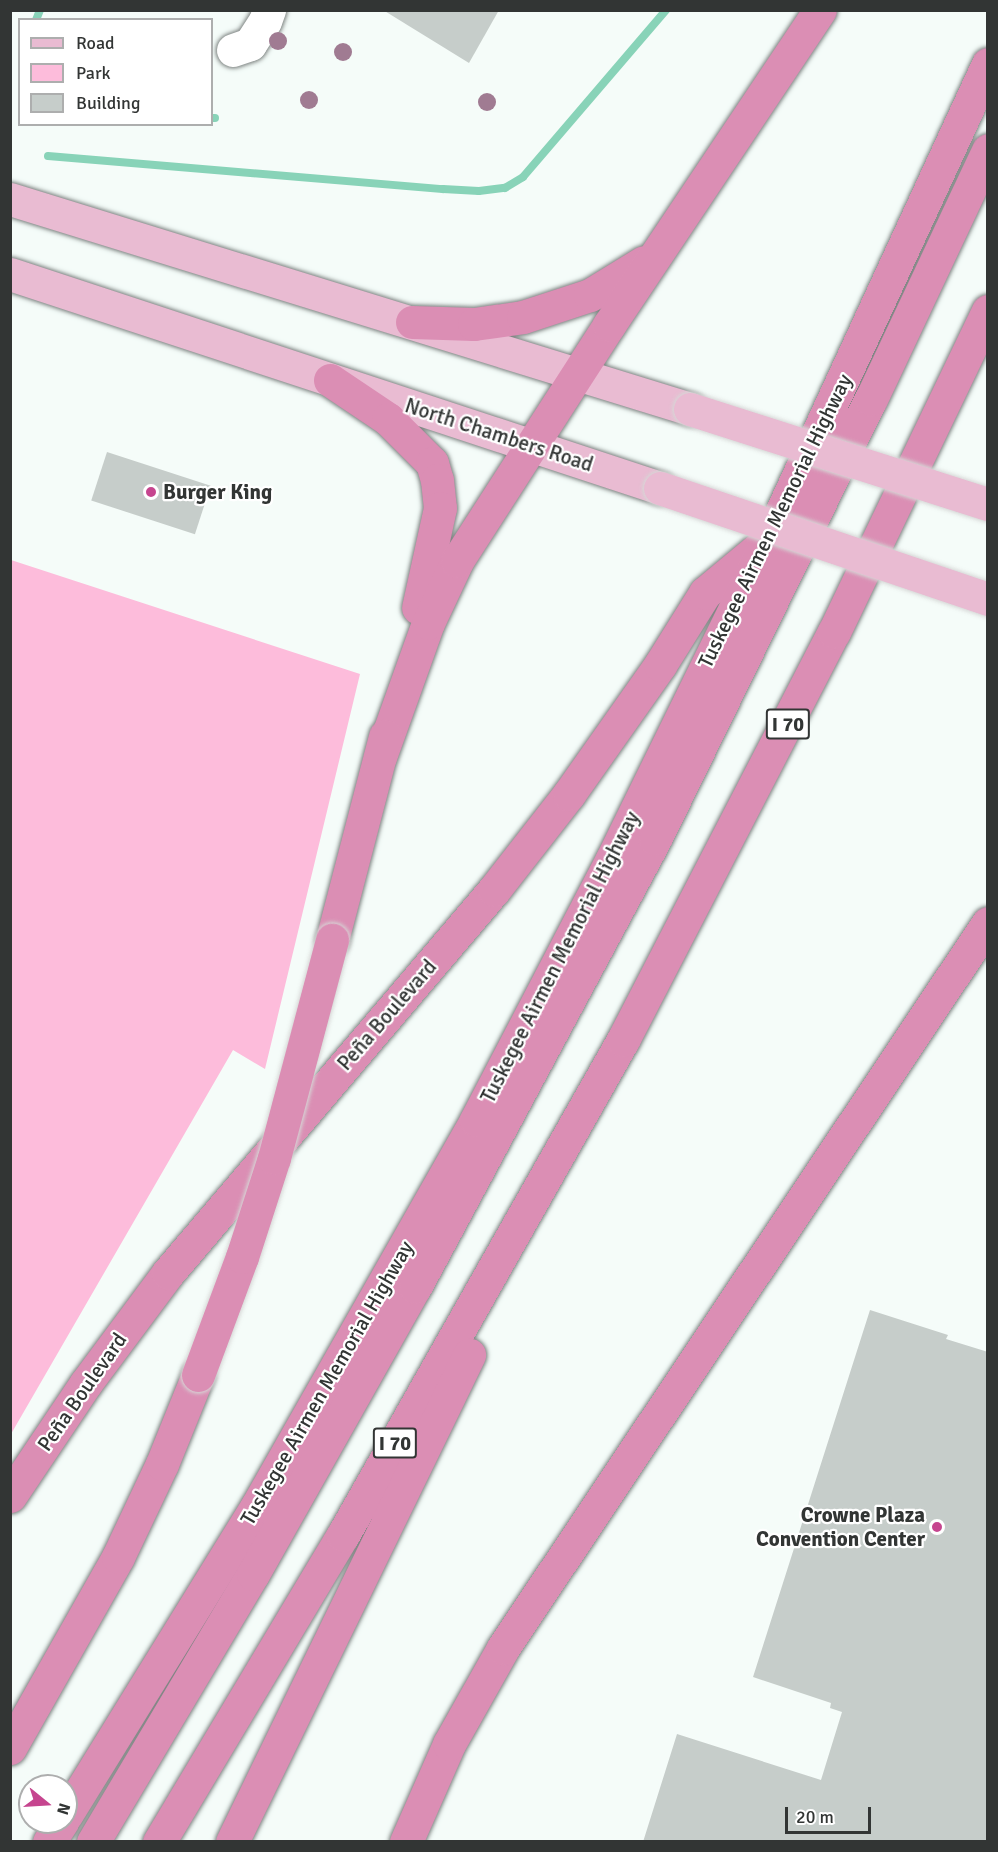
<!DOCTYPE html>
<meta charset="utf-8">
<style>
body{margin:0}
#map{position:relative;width:998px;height:1852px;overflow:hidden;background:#f5fcf9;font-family:Signika,sans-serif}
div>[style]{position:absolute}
.green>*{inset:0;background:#fdbcdb}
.stream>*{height:8px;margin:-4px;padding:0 4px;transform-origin:4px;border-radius:4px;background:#88d3b8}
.building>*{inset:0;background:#c6cdca;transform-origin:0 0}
.roads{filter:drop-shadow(0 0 2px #7f8583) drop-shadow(0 0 2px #7f8583)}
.minor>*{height:33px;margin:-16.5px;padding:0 16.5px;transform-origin:16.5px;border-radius:16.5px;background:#fff}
.major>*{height:33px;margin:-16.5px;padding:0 16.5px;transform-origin:16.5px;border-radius:16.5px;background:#e9bbd2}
.highway>*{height:33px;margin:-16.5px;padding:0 16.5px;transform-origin:16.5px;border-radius:16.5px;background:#db8eb4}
.bridges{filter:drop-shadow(0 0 2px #d6d7d6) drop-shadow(0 0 2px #d6d7d6)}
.major-bridge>*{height:33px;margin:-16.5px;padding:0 16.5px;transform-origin:16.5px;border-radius:16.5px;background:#e9bbd2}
.highway-bridge>*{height:33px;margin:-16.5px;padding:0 16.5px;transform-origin:16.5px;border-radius:16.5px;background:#db8eb4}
.trees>*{width:18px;height:18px;margin:-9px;border-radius:50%;background:#a07b92}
.dots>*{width:16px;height:16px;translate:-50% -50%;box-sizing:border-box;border:3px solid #fff;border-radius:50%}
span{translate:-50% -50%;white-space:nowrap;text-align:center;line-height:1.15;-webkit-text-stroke:4.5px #fff;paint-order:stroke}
.shield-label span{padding:2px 4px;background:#fff;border:2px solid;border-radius:4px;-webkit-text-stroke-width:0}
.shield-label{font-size:20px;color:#323534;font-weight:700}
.street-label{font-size:21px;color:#323534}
.poi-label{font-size:21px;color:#323534;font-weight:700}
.left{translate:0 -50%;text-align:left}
.right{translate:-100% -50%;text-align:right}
.frame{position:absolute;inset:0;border:12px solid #323534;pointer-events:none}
.legend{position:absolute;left:18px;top:18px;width:195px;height:108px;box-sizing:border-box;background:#fff;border:2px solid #adaeae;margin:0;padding:8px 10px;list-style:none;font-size:18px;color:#323534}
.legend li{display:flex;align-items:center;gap:12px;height:30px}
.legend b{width:30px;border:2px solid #adaeae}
.north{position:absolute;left:18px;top:1774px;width:60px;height:60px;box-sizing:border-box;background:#fff;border:2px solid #adaeae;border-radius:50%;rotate:108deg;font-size:16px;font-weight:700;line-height:24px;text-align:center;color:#323534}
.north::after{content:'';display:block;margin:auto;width:21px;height:27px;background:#c6458f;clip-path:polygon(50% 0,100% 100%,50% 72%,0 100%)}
.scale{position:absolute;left:785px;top:1807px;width:86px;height:27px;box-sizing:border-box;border:3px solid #323534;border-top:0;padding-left:8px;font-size:18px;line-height:21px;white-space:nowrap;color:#323534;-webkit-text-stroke:4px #fff;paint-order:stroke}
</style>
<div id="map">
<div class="green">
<i style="clip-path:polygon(11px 560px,360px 674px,265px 1069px,233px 1050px,11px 1434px)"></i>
</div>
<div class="stream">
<i style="left:36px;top:20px;width:11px;rotate:-68deg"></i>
<i style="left:212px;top:118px;width:3px"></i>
<i style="left:48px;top:156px;width:396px;rotate:4.8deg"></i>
<i style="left:443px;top:189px;width:36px;rotate:3deg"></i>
<i style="left:479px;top:191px;width:26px;rotate:-7deg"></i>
<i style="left:505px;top:188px;width:21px;rotate:-31deg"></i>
<i style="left:523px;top:177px;width:220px;rotate:-49.4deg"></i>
</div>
<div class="building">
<i style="clip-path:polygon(383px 10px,499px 10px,469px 63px)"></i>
<i style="left:107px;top:452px;width:109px;height:51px;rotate:18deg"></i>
<i style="clip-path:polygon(870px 1310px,948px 1335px,946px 1339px,988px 1352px,988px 1842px,643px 1842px,677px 1734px,821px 1780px,842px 1712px,830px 1708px,831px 1703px,753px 1677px)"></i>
</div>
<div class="roads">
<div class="minor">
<i style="left:233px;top:50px;width:18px;rotate:-19deg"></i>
<i style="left:250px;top:44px;width:27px;rotate:-57deg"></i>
<i style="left:265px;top:21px;width:12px;rotate:-70deg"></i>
</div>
<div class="major">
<i style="left:10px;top:199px;width:712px;rotate:17.16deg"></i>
<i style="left:10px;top:274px;width:684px;rotate:18.22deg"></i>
</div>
<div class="highway">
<i style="left:412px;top:322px;width:62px;rotate:1.8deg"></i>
<i style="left:474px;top:324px;width:49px;rotate:-8.1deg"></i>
<i style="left:523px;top:317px;width:71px;rotate:-18.2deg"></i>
<i style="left:590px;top:295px;width:63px;rotate:-31.4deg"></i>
<i style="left:330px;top:380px;width:70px;rotate:33.9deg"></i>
<i style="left:388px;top:419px;width:62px;rotate:45deg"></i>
<i style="left:432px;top:463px;width:18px;rotate:74deg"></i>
<i style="left:437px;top:480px;width:28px;rotate:84deg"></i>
<i style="left:440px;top:508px;width:102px;rotate:102.4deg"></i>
<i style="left:380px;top:757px;width:142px;rotate:-70.3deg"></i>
<i style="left:428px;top:623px;width:68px;rotate:-64.9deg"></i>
<i style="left:457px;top:561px;width:281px;rotate:-57.2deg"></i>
<i style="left:609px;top:325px;width:379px;rotate:-56.2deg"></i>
<i style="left:332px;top:940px;width:211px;rotate:-75.4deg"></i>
<i style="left:10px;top:1496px;width:136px;rotate:-56.1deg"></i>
<i style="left:86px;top:1383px;width:137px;rotate:-53.3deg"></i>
<i style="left:168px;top:1273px;width:503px;rotate:-49.6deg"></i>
<i style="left:494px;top:890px;width:122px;rotate:-52deg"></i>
<i style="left:569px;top:794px;width:158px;rotate:-54.8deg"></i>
<i style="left:660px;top:665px;width:85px;rotate:-58deg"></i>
<i style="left:705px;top:593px;width:70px;rotate:-39.8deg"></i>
<i style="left:10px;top:1748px;width:219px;rotate:-60.5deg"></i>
<i style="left:118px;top:1557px;width:103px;rotate:-64.7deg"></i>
<i style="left:162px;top:1464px;width:96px;rotate:-68deg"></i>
<i style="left:66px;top:1815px;width:363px;rotate:-58.3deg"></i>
<i style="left:257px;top:1506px;width:444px;rotate:-60.4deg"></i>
<i style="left:476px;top:1120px;width:294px;rotate:-62.5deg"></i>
<i style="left:612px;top:859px;width:356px;rotate:-63.9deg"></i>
<i style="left:769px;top:539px;width:523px;rotate:-65.25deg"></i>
<i style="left:49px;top:1842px;width:24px;rotate:-57deg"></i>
<i style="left:93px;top:1842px;width:312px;rotate:-59.2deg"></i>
<i style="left:253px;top:1574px;width:330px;rotate:-60.6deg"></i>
<i style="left:415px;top:1287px;width:508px;rotate:-61.82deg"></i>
<i style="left:655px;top:839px;width:490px;rotate:-63.9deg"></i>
<i style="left:871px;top:399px;width:275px;rotate:-64.8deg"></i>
<i style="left:159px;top:1842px;width:358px;rotate:-59.1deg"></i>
<i style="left:343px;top:1535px;width:569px;rotate:-60.51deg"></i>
<i style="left:623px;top:1040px;width:459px;rotate:-62.7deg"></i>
<i style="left:834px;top:632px;width:356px;rotate:-64.4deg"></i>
<i style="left:232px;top:1842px;width:542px;rotate:-64.05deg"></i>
<i style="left:406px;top:1842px;width:107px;rotate:-66.3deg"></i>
<i style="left:449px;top:1744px;width:110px;rotate:-60.6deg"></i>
<i style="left:503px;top:1648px;width:872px;rotate:-56.22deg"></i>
</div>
</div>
<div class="bridges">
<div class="major-bridge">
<i style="left:690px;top:409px;width:313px;rotate:17.7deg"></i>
<i style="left:660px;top:488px;width:346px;rotate:18.7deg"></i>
</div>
<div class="highway-bridge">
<i style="left:198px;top:1375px;width:126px;rotate:-69.6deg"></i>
<i style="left:242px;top:1257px;width:104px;rotate:-72.1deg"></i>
<i style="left:274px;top:1158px;width:226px;rotate:-75.1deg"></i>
</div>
</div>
<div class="trees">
<i style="left:278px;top:41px"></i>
<i style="left:343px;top:52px"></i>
<i style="left:309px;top:100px"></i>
<i style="left:487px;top:102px"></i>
</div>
<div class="dots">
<i style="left:151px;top:492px;background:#c6458f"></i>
<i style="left:937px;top:1527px;background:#c6458f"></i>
</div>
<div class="shield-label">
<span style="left:788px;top:724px">I 70</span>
<span style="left:395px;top:1443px">I 70</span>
</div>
<div class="street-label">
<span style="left:499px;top:435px;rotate:18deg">North Chambers Road</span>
<span style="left:775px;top:521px;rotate:-64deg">Tuskegee Airmen Memorial Highway</span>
<span style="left:560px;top:957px;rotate:-63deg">Tuskegee Airmen Memorial Highway</span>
<span style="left:387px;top:1015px;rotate:-49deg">Peña Boulevard</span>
<span style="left:327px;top:1383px;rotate:-60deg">Tuskegee Airmen Memorial Highway</span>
<span style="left:82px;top:1392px;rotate:-55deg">Peña Boulevard</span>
</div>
<div class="poi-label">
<span class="left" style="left:163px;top:492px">Burger King</span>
<span class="right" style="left:925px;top:1527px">Crowne Plaza<br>Convention Center</span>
</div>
<div class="frame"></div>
<ul class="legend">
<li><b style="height:8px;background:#e9bbd2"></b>Road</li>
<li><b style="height:16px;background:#fdbcdb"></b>Park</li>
<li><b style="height:16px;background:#c6cdca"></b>Building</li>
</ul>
<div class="north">N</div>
<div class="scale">20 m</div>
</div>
